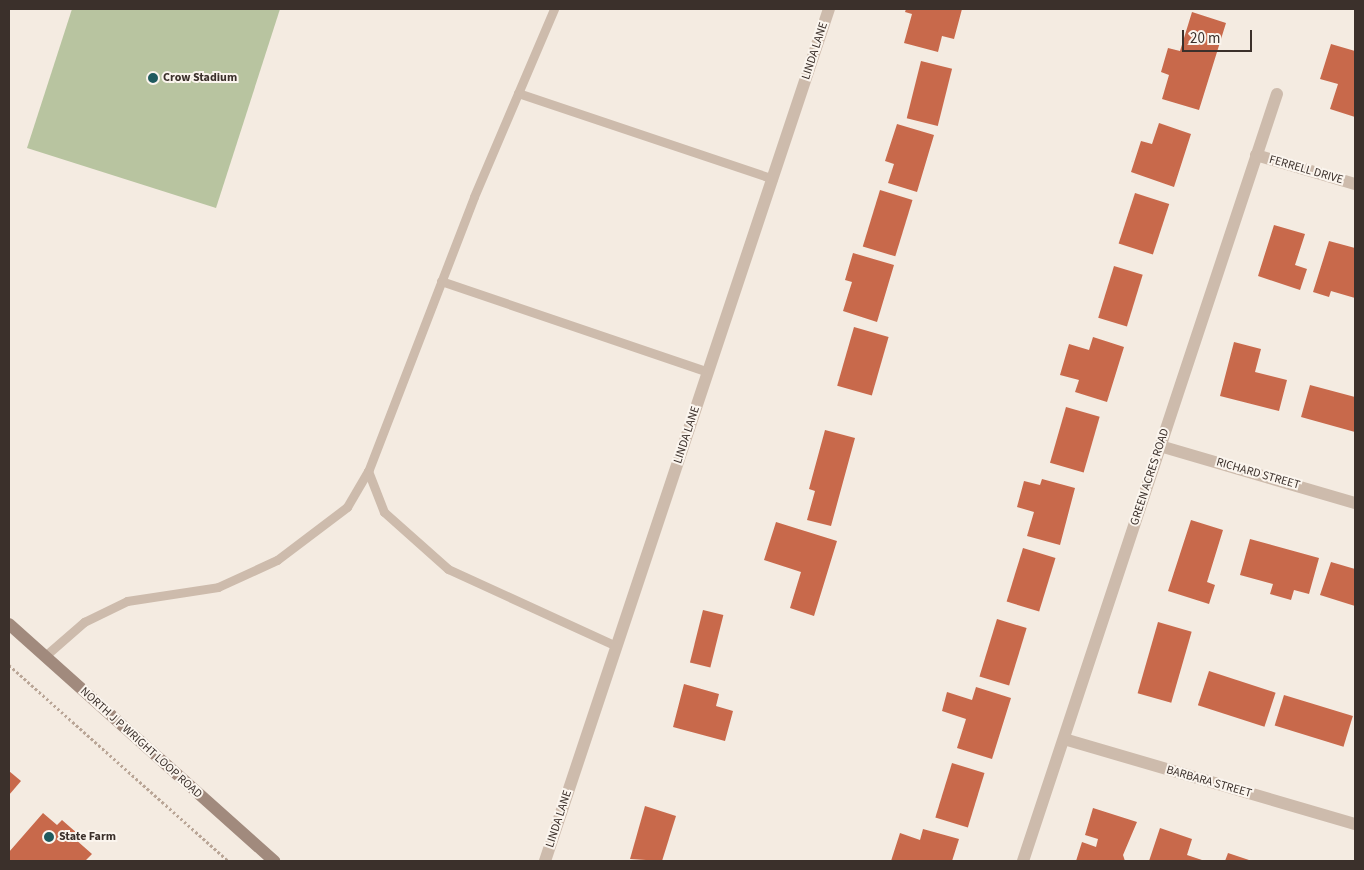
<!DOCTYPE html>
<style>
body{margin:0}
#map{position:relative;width:1364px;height:870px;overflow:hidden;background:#f4ebe1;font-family:"Source Sans 3",sans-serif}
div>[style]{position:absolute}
.green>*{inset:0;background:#b8c4a0}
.building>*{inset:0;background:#c8694b;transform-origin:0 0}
.path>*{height:3px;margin-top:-1.5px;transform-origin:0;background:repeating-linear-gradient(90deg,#b9a596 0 2.5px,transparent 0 5px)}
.service>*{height:9px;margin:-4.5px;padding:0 4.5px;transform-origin:4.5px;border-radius:4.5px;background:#cdbbac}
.minor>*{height:12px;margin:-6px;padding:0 6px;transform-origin:6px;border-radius:6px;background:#cdbbac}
.tertiary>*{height:12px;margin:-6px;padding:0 6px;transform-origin:6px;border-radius:6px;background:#cdbbac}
.secondary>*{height:12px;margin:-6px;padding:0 6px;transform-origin:6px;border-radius:6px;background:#a18a7d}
.dots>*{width:14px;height:14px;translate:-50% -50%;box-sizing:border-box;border:2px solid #fbf5ee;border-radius:50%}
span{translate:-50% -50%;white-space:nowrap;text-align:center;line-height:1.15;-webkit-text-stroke:4px #fbf5ee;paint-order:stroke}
.street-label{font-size:12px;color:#3b302b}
.poi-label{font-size:12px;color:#3b302b;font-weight:700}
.left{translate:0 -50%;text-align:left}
.frame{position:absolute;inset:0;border:10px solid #3b302b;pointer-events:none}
.scale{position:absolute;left:1182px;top:30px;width:70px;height:22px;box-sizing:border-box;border:2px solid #3b302b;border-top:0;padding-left:6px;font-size:15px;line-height:18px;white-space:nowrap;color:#3b302b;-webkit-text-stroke:4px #fbf5ee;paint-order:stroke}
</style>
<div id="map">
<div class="green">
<i style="clip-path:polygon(72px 9px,280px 9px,216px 208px,27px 148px)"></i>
</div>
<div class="building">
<i style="clip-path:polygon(906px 9px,962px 9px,954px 39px,942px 36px,938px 52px,904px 43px,912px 14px,905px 12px)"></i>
<i style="clip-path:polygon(1192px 12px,1226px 23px,1199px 110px,1162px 99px,1169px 75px,1161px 72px,1168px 48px,1180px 51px)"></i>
<i style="clip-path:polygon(1331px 44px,1355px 51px,1355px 117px,1330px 109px,1338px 84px,1320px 79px)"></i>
<i style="left:921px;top:61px;width:32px;height:59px;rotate:14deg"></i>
<i style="clip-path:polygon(1159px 123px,1191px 134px,1174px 187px,1131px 172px,1141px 141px,1152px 144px)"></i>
<i style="clip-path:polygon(897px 124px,934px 135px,917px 192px,888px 183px,894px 164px,885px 161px)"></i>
<i style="left:880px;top:190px;width:34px;height:59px;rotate:17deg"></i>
<i style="left:1135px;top:193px;width:36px;height:53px;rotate:18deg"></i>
<i style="clip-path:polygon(1274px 225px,1305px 234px,1295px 265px,1307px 269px,1300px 290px,1258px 276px)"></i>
<i style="clip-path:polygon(1329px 241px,1355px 248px,1355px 298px,1331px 291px,1329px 297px,1313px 292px)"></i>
<i style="clip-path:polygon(853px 253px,894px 265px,877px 322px,843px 311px,852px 282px,845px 280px)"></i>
<i style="left:1114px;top:266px;width:30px;height:54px;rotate:17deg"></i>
<i style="left:854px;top:327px;width:36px;height:61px;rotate:16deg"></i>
<i style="clip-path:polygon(1093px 337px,1124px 347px,1107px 402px,1075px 392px,1079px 380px,1060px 375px,1069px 344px,1089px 350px)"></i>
<i style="clip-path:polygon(1234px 342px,1261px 349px,1255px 372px,1287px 380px,1279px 411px,1220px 396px)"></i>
<i style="clip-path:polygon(1310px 385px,1355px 397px,1355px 432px,1301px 417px)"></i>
<i style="left:1066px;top:407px;width:35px;height:58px;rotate:16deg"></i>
<i style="clip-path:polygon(825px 430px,855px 438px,831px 526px,807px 520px,815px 491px,809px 489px)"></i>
<i style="clip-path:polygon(1042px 479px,1075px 488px,1060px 545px,1027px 536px,1034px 512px,1017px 507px,1024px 481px,1040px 485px)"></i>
<i style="clip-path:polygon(1191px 520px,1223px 530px,1207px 582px,1215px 585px,1209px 604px,1168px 591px)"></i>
<i style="clip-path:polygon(776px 522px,837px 541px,814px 616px,790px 608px,801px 572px,764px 560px)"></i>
<i style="clip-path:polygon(1250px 539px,1319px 558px,1309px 594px,1294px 590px,1291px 600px,1270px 594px,1273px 584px,1240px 575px)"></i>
<i style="left:1023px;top:548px;width:34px;height:56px;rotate:17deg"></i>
<i style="clip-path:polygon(1331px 562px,1355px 569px,1355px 606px,1320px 595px)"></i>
<i style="left:703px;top:610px;width:21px;height:54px;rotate:14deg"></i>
<i style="left:997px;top:619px;width:31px;height:60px;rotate:17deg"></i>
<i style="left:1158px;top:622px;width:35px;height:74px;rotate:16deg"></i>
<i style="left:1209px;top:671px;width:70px;height:36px;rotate:18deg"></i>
<i style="clip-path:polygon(684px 684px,719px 694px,716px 706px,733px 711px,725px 741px,673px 727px)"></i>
<i style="clip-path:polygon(976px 687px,1011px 698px,992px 759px,957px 748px,966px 719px,942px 711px,947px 692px,972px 700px)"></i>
<i style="left:1284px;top:695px;width:72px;height:32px;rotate:17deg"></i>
<i style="left:952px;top:763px;width:34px;height:57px;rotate:17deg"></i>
<i style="clip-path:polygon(9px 771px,21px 781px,9px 795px)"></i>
<i style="clip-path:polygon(645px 806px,676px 816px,662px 861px,630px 859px)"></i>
<i style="clip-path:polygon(1093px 808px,1137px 822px,1123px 855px,1125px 861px,1076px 861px,1082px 842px,1096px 847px,1098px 839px,1085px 835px)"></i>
<i style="clip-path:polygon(43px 813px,57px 825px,62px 820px,78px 834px,75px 839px,92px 854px,85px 861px,9px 861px,9px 852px)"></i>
<i style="clip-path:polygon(1160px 828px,1192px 839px,1187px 855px,1205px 861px,1149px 861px)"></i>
<i style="clip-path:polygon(923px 829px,959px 839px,952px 861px,891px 861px,900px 833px,920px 840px)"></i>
<i style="clip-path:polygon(1228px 853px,1252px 861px,1258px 861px,1225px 861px)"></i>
</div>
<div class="path">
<i style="left:9px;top:665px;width:294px;rotate:41.8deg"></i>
</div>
<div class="service">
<i style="left:554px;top:9px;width:204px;rotate:113.1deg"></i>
<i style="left:474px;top:197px;width:294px;rotate:111.1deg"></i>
<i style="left:368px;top:471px;width:44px;rotate:68.7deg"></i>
<i style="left:384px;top:512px;width:86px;rotate:41.7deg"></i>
<i style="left:448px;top:569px;width:185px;rotate:24.6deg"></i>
<i style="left:518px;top:93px;width:269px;rotate:18.6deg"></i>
<i style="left:441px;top:281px;width:282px;rotate:18.8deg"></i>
<i style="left:45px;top:656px;width:52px;rotate:-41.1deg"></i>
<i style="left:84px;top:622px;width:48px;rotate:-26deg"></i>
<i style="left:127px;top:601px;width:92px;rotate:-8.7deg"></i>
<i style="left:218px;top:587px;width:65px;rotate:-24.6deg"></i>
<i style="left:277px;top:560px;width:88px;rotate:-37.1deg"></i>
<i style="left:347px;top:507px;width:42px;rotate:-59.7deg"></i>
</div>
<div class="minor">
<i style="left:1256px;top:155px;width:103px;rotate:16.3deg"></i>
<i style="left:1160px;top:446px;width:203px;rotate:16.3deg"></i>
<i style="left:1064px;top:739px;width:303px;rotate:16.3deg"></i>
<i style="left:1023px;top:861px;width:808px;rotate:-71.68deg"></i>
</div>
<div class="tertiary">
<i style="left:545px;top:861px;width:898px;rotate:-71.57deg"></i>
</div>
<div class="secondary">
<i style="left:9px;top:624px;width:356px;rotate:41.8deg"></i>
</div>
<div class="dots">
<i style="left:153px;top:78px;background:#1f5a5e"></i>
<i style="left:49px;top:837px;background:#1f5a5e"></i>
</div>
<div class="street-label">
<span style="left:815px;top:51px;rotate:-72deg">LINDA LANE</span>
<span style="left:1306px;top:170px;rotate:16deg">FERRELL DRIVE</span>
<span style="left:687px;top:435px;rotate:-72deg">LINDA LANE</span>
<span style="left:1258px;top:474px;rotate:16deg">RICHARD STREET</span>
<span style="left:1150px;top:477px;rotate:-72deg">GREEN ACRES ROAD</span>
<span style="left:141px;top:743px;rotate:42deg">NORTH J P WRIGHT LOOP ROAD</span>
<span style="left:1209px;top:782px;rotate:16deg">BARBARA STREET</span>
<span style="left:559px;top:819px;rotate:-72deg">LINDA LANE</span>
</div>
<div class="poi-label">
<span class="left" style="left:163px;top:78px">Crow Stadium</span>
<span class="left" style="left:59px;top:837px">State Farm</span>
</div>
<div class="frame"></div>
<div class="scale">20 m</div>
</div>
